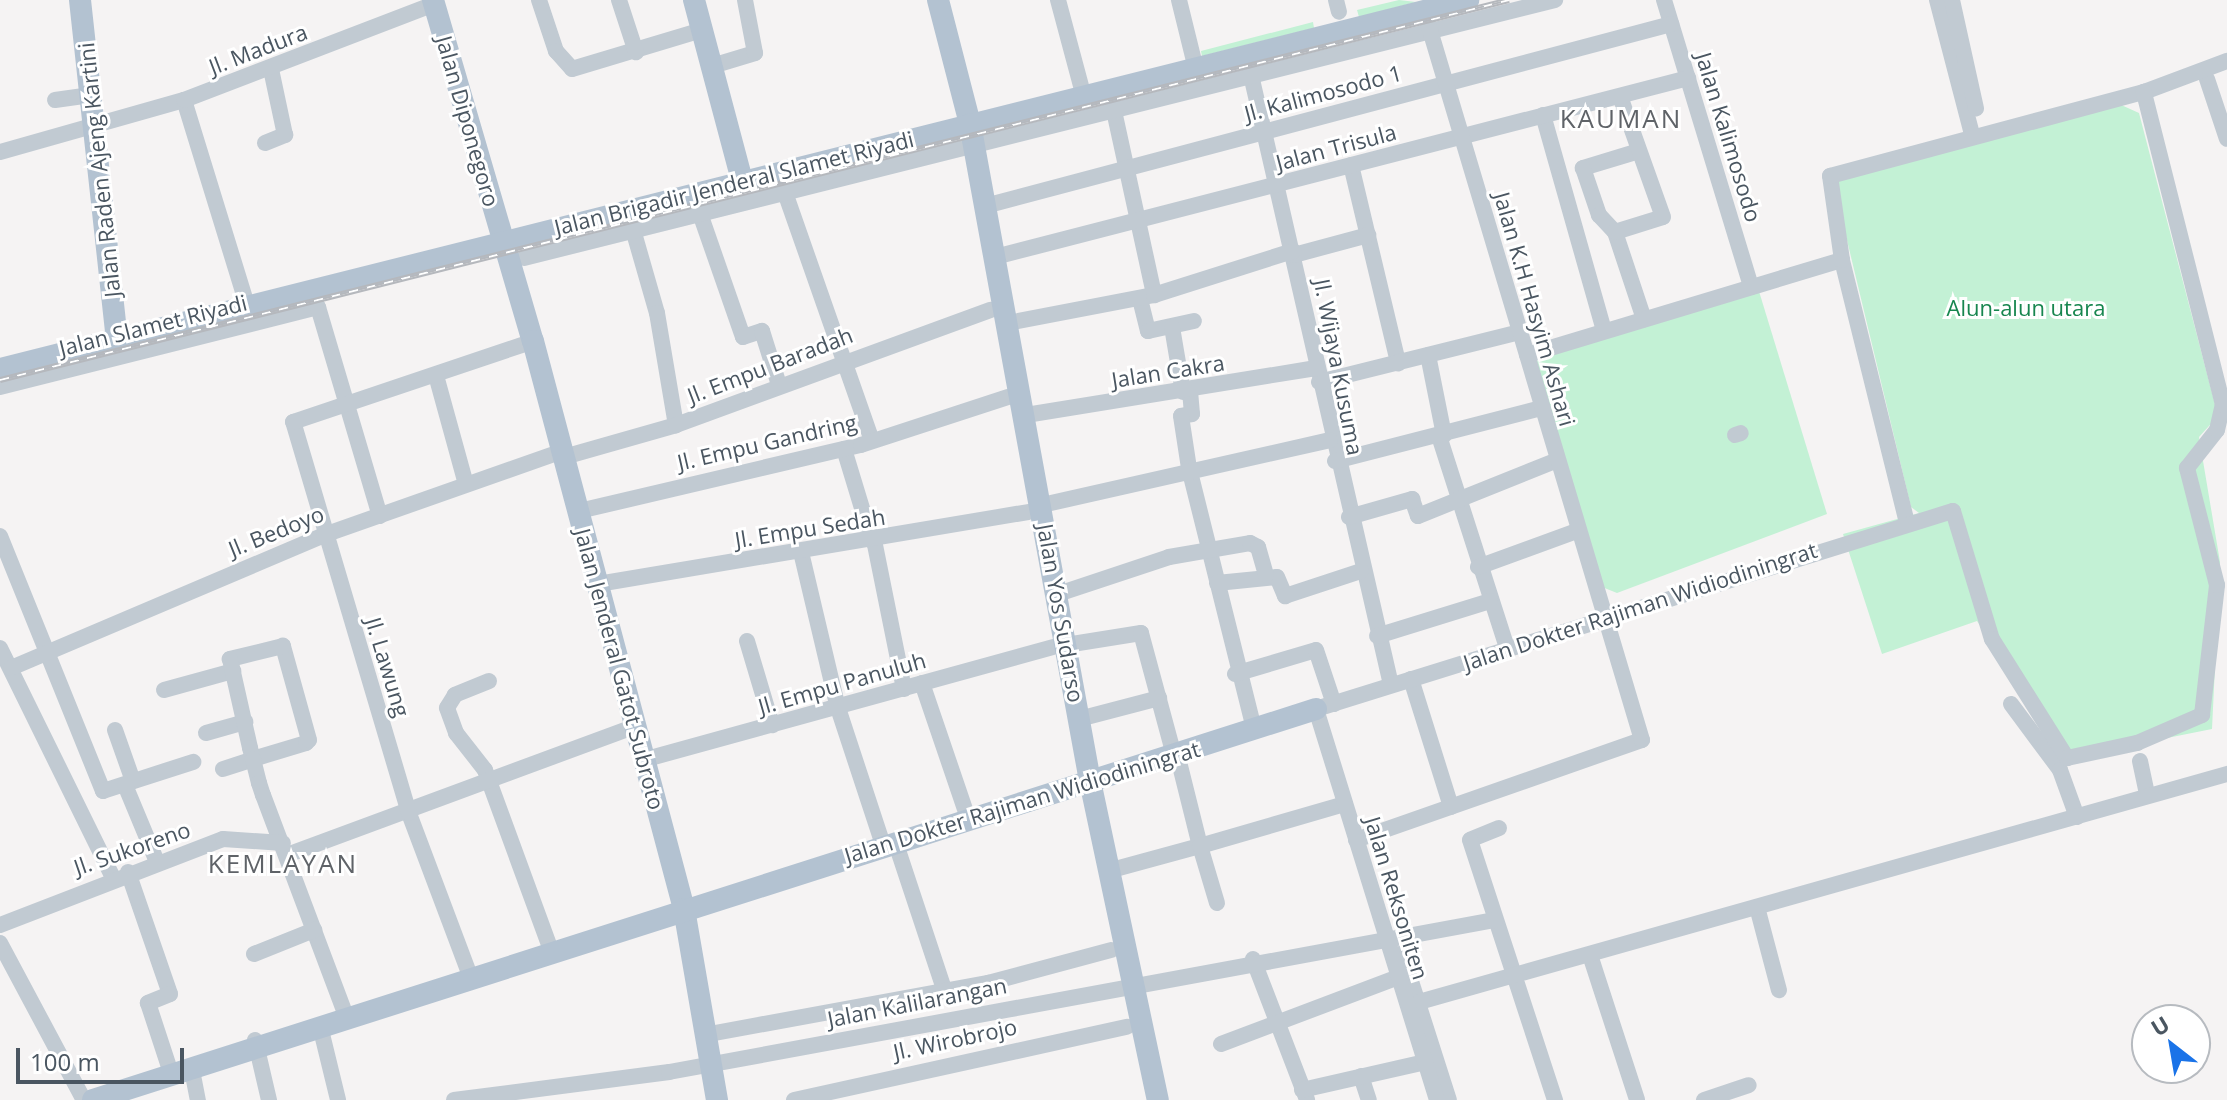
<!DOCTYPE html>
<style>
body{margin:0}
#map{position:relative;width:2227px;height:1100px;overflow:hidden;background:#f5f3f3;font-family:"Open Sans",sans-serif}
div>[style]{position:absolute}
.green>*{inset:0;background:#c3f1d5}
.minor>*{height:16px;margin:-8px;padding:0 8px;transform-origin:8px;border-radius:8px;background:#c1cad2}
.major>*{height:22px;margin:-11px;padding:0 11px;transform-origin:11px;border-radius:11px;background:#b3c2d1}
.rail>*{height:6px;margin-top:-3px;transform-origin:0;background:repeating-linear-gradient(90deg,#fff 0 9px,#b5b8bd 0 18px);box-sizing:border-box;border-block:2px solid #b5b8bd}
span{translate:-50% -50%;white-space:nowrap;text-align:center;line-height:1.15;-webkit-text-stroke:6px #fff;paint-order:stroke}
.street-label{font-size:22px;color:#4a5661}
.park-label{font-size:22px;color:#17864f}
.quarter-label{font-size:26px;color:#5f6368;letter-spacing:2px}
.north{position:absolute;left:2131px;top:1004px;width:80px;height:80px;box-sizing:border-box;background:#fff;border:2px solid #b7bbc0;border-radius:50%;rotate:329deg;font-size:22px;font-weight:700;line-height:32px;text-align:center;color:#4a5661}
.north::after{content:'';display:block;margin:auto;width:28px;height:36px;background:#1a73e8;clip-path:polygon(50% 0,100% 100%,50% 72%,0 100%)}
.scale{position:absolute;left:16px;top:1048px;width:168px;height:36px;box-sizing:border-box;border:4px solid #4a5661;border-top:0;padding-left:10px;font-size:24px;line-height:28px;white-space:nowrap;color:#4a5661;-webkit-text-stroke:6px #fff;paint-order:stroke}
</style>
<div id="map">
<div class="green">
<i style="clip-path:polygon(1399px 0,1416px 2px,1359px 17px,1357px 10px)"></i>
<i style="clip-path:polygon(1313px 22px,1314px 28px,1202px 56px,1201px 51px)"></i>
<i style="clip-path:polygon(2119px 104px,2139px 113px,2218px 416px,2199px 437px,2220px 562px,2212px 729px,2067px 758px,1977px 621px,1882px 654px,1843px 534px,1919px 513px,1911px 507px,1834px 186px,1834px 180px)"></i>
<i style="clip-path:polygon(1758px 288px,1827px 514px,1617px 593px,1602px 587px,1533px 370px,1543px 350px)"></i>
</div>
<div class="minor">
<i style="left:539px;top:0;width:54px;rotate:71.6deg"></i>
<i style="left:556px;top:51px;width:24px;rotate:48deg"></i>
<i style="left:572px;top:69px;width:136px;rotate:-16.7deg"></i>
<i style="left:619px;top:0;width:55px;rotate:71.9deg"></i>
<i style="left:1058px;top:0;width:100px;rotate:75deg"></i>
<i style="left:1179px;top:0;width:71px;rotate:76.2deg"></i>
<i style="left:1336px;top:0;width:12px;rotate:76deg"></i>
<i style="left:1664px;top:0;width:300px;rotate:73.1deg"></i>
<i style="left:1937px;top:0;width:138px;rotate:75.4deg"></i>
<i style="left:1952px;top:0;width:111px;rotate:77.5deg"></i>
<i style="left:1248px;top:62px;width:639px;rotate:77.07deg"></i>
<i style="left:712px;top:66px;width:45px;rotate:-16.8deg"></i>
<i style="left:755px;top:53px;width:54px;rotate:-100.7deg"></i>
<i style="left:2207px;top:79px;width:63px;rotate:71.6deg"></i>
<i style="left:1111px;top:97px;width:203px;rotate:77.7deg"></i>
<i style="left:55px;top:100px;width:36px;rotate:-8deg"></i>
<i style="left:184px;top:100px;width:218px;rotate:72.9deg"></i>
<i style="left:1543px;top:115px;width:224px;rotate:74.2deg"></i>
<i style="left:265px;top:143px;width:22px;rotate:-22deg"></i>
<i style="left:285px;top:135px;width:67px;rotate:-102deg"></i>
<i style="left:1639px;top:151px;width:59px;rotate:163.1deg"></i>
<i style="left:1583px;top:168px;width:50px;rotate:71.2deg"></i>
<i style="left:1599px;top:215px;width:23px;rotate:47deg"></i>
<i style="left:1615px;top:232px;width:92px;rotate:71.6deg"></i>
<i style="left:0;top:152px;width:191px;rotate:-15.8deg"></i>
<i style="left:184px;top:100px;width:268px;rotate:-21deg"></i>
<i style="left:1351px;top:165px;width:204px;rotate:76.6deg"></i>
<i style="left:781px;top:181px;width:272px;rotate:70.7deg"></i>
<i style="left:696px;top:202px;width:143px;rotate:70.8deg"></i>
<i style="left:743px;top:337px;width:20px;rotate:-18deg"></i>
<i style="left:762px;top:331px;width:57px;rotate:72.5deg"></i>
<i style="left:985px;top:206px;width:710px;rotate:-14.86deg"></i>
<i style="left:630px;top:219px;width:98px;rotate:74deg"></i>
<i style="left:657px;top:313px;width:114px;rotate:80.4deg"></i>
<i style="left:1615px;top:232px;width:50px;rotate:-17.4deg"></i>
<i style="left:1663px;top:217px;width:128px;rotate:-109.6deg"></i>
<i style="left:1294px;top:255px;width:77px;rotate:-15.1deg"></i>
<i style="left:995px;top:257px;width:716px;rotate:-14.48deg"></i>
<i style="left:524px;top:258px;width:1063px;rotate:-14.05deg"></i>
<i style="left:1140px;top:299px;width:33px;rotate:76deg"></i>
<i style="left:1148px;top:331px;width:47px;rotate:-12.3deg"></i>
<i style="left:1008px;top:323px;width:149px;rotate:-10.9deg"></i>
<i style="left:1154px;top:295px;width:146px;rotate:-17.6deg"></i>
<i style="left:1172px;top:327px;width:66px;rotate:80.4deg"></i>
<i style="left:1428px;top:355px;width:82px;rotate:78.7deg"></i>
<i style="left:1527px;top:355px;width:329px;rotate:-16.8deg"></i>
<i style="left:437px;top:379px;width:109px;rotate:74.6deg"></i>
<i style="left:1319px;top:382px;width:207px;rotate:-14deg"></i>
<i style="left:0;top:387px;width:328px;rotate:-14.1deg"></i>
<i style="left:318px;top:307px;width:218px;rotate:73.5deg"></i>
<i style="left:1190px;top:391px;width:23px;rotate:85deg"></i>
<i style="left:1192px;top:414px;width:11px;rotate:170deg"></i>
<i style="left:1181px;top:416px;width:53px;rotate:81.3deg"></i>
<i style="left:1189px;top:468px;width:269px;rotate:76deg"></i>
<i style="left:1026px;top:415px;width:294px;rotate:-9.2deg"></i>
<i style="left:1735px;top:435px;width:6px;rotate:-18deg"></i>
<i style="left:1439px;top:436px;width:223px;rotate:72.2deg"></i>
<i style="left:844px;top:449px;width:96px;rotate:73.1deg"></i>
<i style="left:564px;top:457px;width:116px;rotate:-15.9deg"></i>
<i style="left:676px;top:425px;width:335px;rotate:-20.1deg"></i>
<i style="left:1335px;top:461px;width:214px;rotate:-14.4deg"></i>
<i style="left:1042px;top:505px;width:295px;rotate:-12.7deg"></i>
<i style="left:579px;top:511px;width:290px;rotate:-13.2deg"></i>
<i style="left:861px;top:445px;width:155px;rotate:-18.1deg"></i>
<i style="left:1349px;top:517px;width:66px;rotate:-15.9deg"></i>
<i style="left:1412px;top:499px;width:18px;rotate:71deg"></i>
<i style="left:1418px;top:516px;width:150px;rotate:-21.9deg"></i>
<i style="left:1907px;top:523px;width:271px;rotate:-103.9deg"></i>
<i style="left:1842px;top:260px;width:85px;rotate:-98.1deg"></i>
<i style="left:1830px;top:176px;width:325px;rotate:-15deg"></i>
<i style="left:2144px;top:92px;width:89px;rotate:-20.5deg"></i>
<i style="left:0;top:536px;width:275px;rotate:68deg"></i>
<i style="left:103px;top:791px;width:95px;rotate:-17.9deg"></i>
<i style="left:874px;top:540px;width:152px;rotate:78.6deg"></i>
<i style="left:801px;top:552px;width:160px;rotate:76.7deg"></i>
<i style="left:838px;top:708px;width:144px;rotate:71.8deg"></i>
<i style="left:1478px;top:567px;width:105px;rotate:-20deg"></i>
<i style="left:1217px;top:583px;width:60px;rotate:-5.7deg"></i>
<i style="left:1277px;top:577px;width:21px;rotate:67deg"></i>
<i style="left:1285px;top:596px;width:80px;rotate:-18.2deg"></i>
<i style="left:598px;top:584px;width:436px;rotate:-9.5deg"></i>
<i style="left:1058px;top:594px;width:117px;rotate:-18.4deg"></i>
<i style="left:1169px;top:557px;width:82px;rotate:-9.8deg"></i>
<i style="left:1250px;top:543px;width:9px;rotate:27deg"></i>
<i style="left:1258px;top:547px;width:29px;rotate:74deg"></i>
<i style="left:1377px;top:636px;width:118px;rotate:-17.2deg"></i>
<i style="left:747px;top:641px;width:88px;rotate:73.4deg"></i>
<i style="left:1066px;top:645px;width:76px;rotate:-9.1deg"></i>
<i style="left:1141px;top:633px;width:126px;rotate:74.9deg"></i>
<i style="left:0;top:648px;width:256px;rotate:63.8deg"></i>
<i style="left:11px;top:668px;width:340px;rotate:-23deg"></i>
<i style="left:324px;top:535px;width:253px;rotate:-19.4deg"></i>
<i style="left:1235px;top:674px;width:84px;rotate:-16.5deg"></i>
<i style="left:1316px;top:650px;width:57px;rotate:71.6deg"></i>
<i style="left:1411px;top:679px;width:134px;rotate:72.6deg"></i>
<i style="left:489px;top:681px;width:37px;rotate:158deg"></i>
<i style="left:455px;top:695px;width:15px;rotate:122deg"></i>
<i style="left:447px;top:708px;width:27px;rotate:70deg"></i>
<i style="left:456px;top:733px;width:47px;rotate:51.9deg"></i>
<i style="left:485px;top:770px;width:195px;rotate:69.9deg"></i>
<i style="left:922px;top:683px;width:143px;rotate:71.2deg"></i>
<i style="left:164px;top:690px;width:72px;rotate:-15.4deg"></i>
<i style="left:2011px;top:704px;width:82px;rotate:53.4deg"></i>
<i style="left:2060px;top:770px;width:50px;rotate:70.1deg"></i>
<i style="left:1079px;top:719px;width:83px;rotate:-14.7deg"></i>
<i style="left:115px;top:730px;width:54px;rotate:70.6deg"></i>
<i style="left:206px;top:733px;width:41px;rotate:-15.8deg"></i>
<i style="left:643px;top:760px;width:425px;rotate:-15.4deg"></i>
<i style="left:2140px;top:761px;width:35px;rotate:78deg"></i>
<i style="left:223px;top:769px;width:32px;rotate:-18deg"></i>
<i style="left:253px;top:759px;width:55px;rotate:-16.8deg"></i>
<i style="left:306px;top:743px;width:4px;rotate:-45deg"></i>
<i style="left:309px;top:740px;width:98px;rotate:-105.5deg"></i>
<i style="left:283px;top:646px;width:55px;rotate:166.2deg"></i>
<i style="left:230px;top:659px;width:91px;rotate:77.3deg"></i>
<i style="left:250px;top:748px;width:11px;rotate:75deg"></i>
<i style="left:253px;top:759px;width:25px;rotate:76deg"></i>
<i style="left:259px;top:783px;width:13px;rotate:72deg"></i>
<i style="left:263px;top:795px;width:241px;rotate:69.4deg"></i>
<i style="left:125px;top:785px;width:83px;rotate:67.4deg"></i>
<i style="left:1499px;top:828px;width:31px;rotate:158deg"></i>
<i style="left:1470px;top:840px;width:274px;rotate:71.9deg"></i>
<i style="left:1356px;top:840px;width:303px;rotate:-19.3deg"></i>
<i style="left:1642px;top:740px;width:755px;rotate:-106.63deg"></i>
<i style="left:895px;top:841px;width:156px;rotate:71.7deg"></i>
<i style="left:287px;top:855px;width:372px;rotate:-20.3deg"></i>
<i style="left:1108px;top:871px;width:95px;rotate:-15.2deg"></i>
<i style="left:1200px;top:846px;width:95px;rotate:-104deg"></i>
<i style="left:128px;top:872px;width:129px;rotate:71deg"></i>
<i style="left:170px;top:994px;width:24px;rotate:158deg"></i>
<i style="left:148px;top:1003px;width:77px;rotate:71.8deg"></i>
<i style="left:1217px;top:903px;width:59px;rotate:-106.6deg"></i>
<i style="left:1200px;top:846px;width:151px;rotate:-16.2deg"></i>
<i style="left:1757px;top:907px;width:86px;rotate:75.2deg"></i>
<i style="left:0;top:925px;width:239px;rotate:-21.1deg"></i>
<i style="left:223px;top:839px;width:60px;rotate:3.8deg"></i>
<i style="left:0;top:943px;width:178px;rotate:61.9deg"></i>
<i style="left:1402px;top:953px;width:154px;rotate:72.3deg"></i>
<i style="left:254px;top:954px;width:65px;rotate:-21.8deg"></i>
<i style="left:1590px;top:955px;width:152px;rotate:72deg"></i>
<i style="left:1253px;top:959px;width:151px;rotate:69deg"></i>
<i style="left:472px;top:981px;width:179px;rotate:-110.6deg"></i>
<i style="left:409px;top:813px;width:408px;rotate:-106.5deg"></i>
<i style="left:293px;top:422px;width:253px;rotate:-18.6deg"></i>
<i style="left:1419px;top:1002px;width:840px;rotate:-15.76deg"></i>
<i style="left:321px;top:1030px;width:72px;rotate:76.3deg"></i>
<i style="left:704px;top:1035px;width:289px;rotate:-10.4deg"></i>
<i style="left:988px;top:983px;width:127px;rotate:-15deg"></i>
<i style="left:255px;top:1040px;width:62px;rotate:76.9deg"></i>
<i style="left:1221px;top:1044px;width:189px;rotate:-20.7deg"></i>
<i style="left:192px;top:1070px;width:31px;rotate:79deg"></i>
<i style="left:1361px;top:1076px;width:25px;rotate:72deg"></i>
<i style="left:1302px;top:1090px;width:126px;rotate:-12.8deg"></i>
<i style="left:454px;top:1100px;width:217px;rotate:-7.4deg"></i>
<i style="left:669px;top:1072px;width:840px;rotate:-10.43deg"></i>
<i style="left:794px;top:1100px;width:341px;rotate:-12.4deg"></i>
<i style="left:1437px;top:1100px;width:409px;rotate:-107.2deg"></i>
<i style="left:1316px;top:709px;width:667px;rotate:-17.27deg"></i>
<i style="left:1953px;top:511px;width:134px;rotate:73.1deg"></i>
<i style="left:1992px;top:639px;width:141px;rotate:57.8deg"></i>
<i style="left:2067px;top:758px;width:72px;rotate:-12.1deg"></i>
<i style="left:2137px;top:743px;width:71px;rotate:-23.3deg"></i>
<i style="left:2202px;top:715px;width:131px;rotate:-83.4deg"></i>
<i style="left:2217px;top:585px;width:121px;rotate:-104.4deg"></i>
<i style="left:2187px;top:468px;width:48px;rotate:-51.7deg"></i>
<i style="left:2217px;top:430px;width:26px;rotate:-77deg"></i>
<i style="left:2223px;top:405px;width:323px;rotate:-104.2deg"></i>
<i style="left:1704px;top:1100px;width:47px;rotate:-18.4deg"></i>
</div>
<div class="major">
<i style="left:80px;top:0;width:341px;rotate:83.8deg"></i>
<i style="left:433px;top:0;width:355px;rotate:73.7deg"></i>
<i style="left:533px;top:341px;width:588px;rotate:75.11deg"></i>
<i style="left:684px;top:909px;width:194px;rotate:80.2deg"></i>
<i style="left:694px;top:0;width:186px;rotate:75.1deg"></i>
<i style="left:938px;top:0;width:128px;rotate:75.5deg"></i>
<i style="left:970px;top:124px;width:668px;rotate:79.65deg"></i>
<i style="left:1090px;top:781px;width:326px;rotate:78deg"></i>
<i style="left:0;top:369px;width:1514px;rotate:-14.11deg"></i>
<i style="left:93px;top:1100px;width:1284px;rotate:-17.73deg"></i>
</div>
<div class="rail">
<i style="left:0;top:380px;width:1556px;rotate:-14.13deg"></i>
</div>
<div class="street-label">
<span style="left:258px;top:49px;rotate:-21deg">Jl. Madura</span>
<span style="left:1323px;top:93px;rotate:-15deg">Jl. Kalimosodo 1</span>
<span style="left:468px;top:121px;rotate:74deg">Jalan Diponegoro</span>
<span style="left:1729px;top:137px;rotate:73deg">Jalan Kalimosodo</span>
<span style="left:1336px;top:147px;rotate:-15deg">Jalan Trisula</span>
<span style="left:99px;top:170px;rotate:-96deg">Jalan Raden Ajeng Kartini</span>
<span style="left:734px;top:183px;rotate:-14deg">Jalan Brigadir Jenderal Slamet Riyadi</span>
<span style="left:1535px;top:309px;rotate:74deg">Jalan K.H Hasyim Ashari</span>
<span style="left:153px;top:325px;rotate:-14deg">Jalan Slamet Riyadi</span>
<span style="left:770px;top:365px;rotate:-21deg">Jl. Empu Baradah</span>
<span style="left:1339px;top:367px;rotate:79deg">Jl. Wijaya Kusuma</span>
<span style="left:1168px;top:371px;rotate:-9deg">Jalan Cakra</span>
<span style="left:767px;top:442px;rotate:-13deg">Jl. Empu Gandring</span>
<span style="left:810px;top:528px;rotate:-9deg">Jl. Empu Sedah</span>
<span style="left:276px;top:531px;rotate:-22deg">Jl. Bedoyo</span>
<span style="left:1640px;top:606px;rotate:-18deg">Jalan Dokter Rajiman Widiodiningrat</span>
<span style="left:1061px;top:613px;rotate:80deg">Jalan Yos Sudarso</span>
<span style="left:388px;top:667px;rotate:73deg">Jl. Lawung</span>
<span style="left:620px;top:669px;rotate:75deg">Jalan Jenderal Gatot Subroto</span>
<span style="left:842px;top:683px;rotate:-16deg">Jl. Empu Panuluh</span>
<span style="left:1022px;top:802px;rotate:-17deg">Jalan Dokter Rajiman Widiodiningrat</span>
<span style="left:132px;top:848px;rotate:-19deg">Jl. Sukoreno</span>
<span style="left:1397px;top:898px;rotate:73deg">Jalan Reksoniten</span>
<span style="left:917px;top:1002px;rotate:-11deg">Jalan Kalilarangan</span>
<span style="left:955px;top:1039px;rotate:-12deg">Jl. Wirobrojo</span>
</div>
<div class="park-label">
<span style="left:2026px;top:308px">Alun-alun utara</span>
</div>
<div class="quarter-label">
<span style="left:1621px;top:119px">KAUMAN</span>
<span style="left:283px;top:864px">KEMLAYAN</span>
</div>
<div class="north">U</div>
<div class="scale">100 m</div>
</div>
